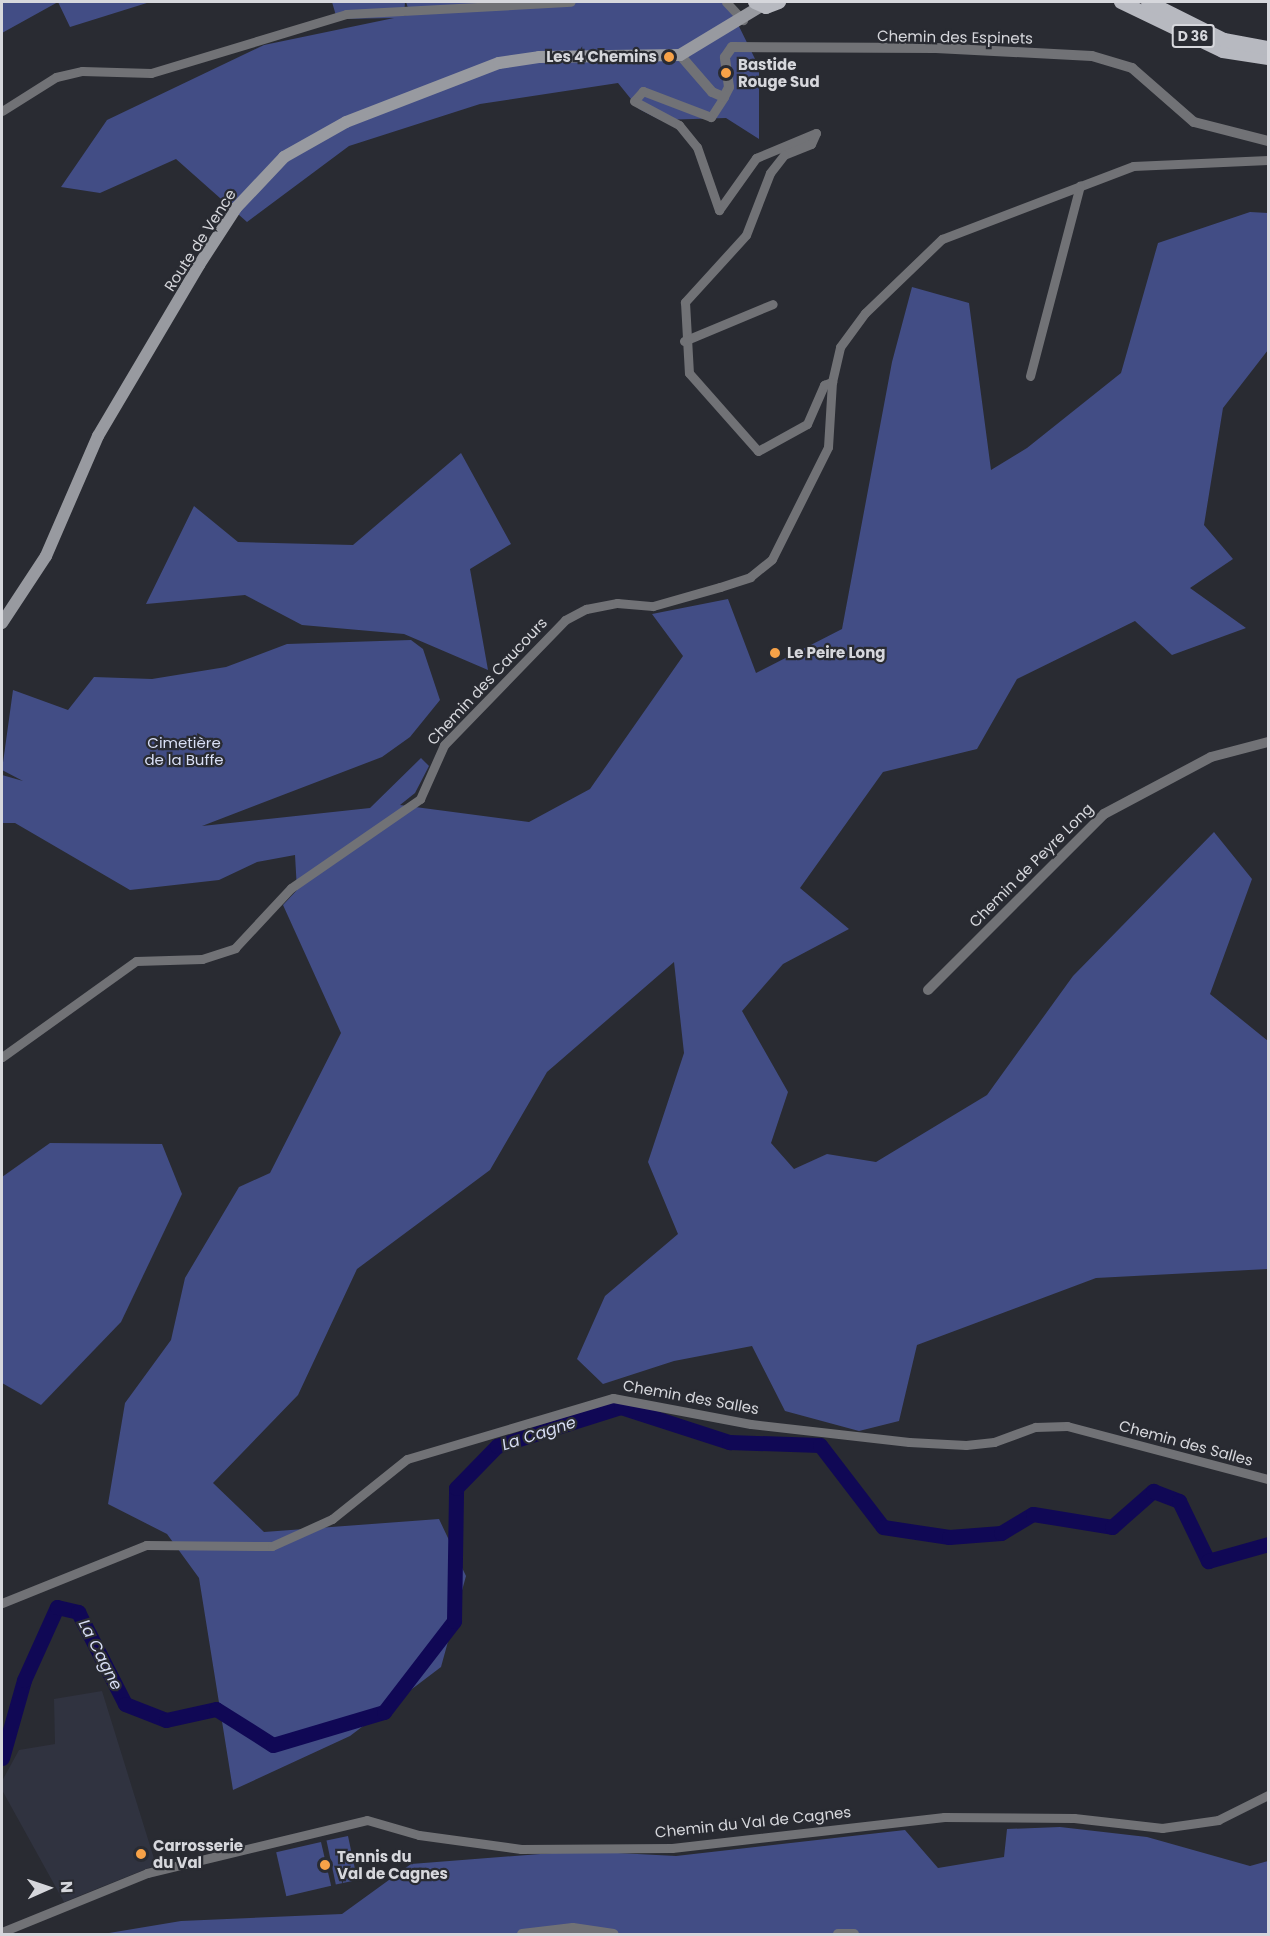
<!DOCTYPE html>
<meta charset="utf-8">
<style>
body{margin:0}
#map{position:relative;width:1270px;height:1936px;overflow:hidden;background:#292b32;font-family:Poppins,sans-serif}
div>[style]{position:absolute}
.built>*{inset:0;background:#303340}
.green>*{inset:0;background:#424d85;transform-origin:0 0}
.river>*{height:15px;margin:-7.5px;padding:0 7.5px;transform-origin:7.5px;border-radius:7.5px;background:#100855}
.minor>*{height:9px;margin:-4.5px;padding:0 4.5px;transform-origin:4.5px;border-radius:4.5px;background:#717276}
.tertiary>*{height:10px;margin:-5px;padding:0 5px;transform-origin:5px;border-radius:5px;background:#717276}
.secondary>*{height:12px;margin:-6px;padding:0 6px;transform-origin:6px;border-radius:6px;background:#989aa0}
.primary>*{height:14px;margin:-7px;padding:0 7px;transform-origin:7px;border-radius:7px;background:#b7b9c0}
.dots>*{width:16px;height:16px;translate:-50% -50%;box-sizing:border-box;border:3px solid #292b32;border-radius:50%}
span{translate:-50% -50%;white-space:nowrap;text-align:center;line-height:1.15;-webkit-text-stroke:4.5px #292b32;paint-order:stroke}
.shield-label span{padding:2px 4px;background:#292b32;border:2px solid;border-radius:4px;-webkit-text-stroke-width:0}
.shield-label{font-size:14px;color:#d6d7dc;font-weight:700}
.street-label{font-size:15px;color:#d6d7dc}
.poi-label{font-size:15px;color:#d6d7dc;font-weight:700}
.right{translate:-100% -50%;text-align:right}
.left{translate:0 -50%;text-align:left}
.park-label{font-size:15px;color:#d9dff5}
.water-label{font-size:16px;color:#d8def4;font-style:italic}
.frame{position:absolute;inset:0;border:3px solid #d6d7dc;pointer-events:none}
.north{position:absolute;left:18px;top:1858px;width:60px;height:60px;-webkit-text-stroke:4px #292b32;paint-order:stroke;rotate:87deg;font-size:16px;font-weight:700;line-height:24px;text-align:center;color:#d6d7dc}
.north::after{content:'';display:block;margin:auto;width:21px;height:27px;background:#d6d7dc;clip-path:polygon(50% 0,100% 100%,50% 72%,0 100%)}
</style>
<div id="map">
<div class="built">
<i style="clip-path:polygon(102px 1691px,156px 1865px,64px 1902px,2px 1790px,2px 1781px,19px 1750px,55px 1744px,54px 1699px)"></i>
</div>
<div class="green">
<i style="clip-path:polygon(2px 2px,150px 2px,70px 27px,58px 2px,2px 33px)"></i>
<i style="clip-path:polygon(332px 2px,405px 2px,404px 16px,410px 14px,406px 2px,727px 2px,759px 67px,759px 139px,726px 118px,660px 120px,639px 109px,618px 83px,480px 104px,349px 146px,247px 222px,176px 159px,100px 193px,61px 187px,107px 120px,264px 45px,394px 18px,337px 19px)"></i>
<i style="clip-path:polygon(1250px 212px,1268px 213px,1268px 350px,1223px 408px,1204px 525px,1233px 559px,1190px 588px,1246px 628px,1172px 655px,1135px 621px,1017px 679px,977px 749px,883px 772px,800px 888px,849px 929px,783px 964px,742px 1011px,788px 1092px,771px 1143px,794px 1169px,827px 1154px,876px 1162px,987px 1095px,1073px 976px,1214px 832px,1252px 879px,1210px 994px,1268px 1041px,1268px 1269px,1096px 1278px,917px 1345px,899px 1421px,859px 1431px,785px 1411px,752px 1346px,674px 1361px,603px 1384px,577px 1359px,605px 1296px,678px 1234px,648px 1162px,684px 1053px,674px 962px,547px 1072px,490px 1170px,357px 1269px,298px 1395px,213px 1483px,264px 1532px,439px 1519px,466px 1576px,441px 1667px,350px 1736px,233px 1790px,199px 1578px,167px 1534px,108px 1504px,125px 1403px,171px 1340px,185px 1278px,239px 1187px,270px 1173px,341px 1033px,283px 905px,297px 890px,295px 855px,257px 862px,219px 880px,130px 890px,15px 823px,2px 823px,2px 775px,23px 781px,2px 770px,13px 690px,68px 710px,94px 677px,152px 679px,226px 667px,287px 644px,411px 640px,423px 649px,440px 700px,410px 737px,382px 757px,202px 826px,370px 808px,421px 758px,429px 766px,415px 793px,400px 805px,529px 822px,590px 789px,683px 656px,652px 614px,728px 599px,756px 673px,842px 629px,892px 362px,912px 287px,969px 303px,991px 470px,1027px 448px,1121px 373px,1158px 243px)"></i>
<i style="clip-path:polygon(461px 453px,511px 544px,470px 569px,488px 670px,404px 634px,302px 625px,245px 595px,146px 604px,194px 506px,238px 542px,353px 545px)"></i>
<i style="clip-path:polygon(50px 1143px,162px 1144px,182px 1194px,121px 1322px,41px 1405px,2px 1383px,2px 1177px)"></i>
<i style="clip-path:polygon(1060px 1827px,1147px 1837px,1250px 1866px,1268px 1861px,1268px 1934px,103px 1934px,181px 1921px,342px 1914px,411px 1864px,579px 1851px,676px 1856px,905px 1830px,938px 1868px,1004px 1857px,1007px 1829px)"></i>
<i style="left:348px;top:1836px;width:45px;height:22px;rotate:78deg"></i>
<i style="left:321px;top:1842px;width:45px;height:46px;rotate:77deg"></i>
</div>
<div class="river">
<i style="left:2px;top:1758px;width:81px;rotate:-74.2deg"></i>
<i style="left:24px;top:1680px;width:80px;rotate:-65.7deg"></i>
<i style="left:57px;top:1607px;width:22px;rotate:13deg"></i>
<i style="left:78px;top:1612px;width:103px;rotate:62.9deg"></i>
<i style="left:125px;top:1704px;width:44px;rotate:21.3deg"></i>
<i style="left:166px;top:1720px;width:51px;rotate:-12.4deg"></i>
<i style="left:216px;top:1709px;width:67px;rotate:32.3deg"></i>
<i style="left:273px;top:1745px;width:116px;rotate:-16.6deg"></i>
<i style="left:384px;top:1712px;width:115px;rotate:-52.4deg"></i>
<i style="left:454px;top:1621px;width:133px;rotate:-89.1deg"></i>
<i style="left:456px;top:1488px;width:59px;rotate:-45.7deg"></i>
<i style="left:497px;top:1446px;width:130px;rotate:-17.5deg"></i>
<i style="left:621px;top:1407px;width:114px;rotate:18deg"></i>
<i style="left:729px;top:1442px;width:91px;rotate:1.9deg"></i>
<i style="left:820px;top:1445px;width:103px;rotate:52.5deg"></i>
<i style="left:883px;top:1527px;width:67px;rotate:8.6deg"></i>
<i style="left:949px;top:1537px;width:52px;rotate:-4.4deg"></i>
<i style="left:1001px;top:1533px;width:37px;rotate:-31deg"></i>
<i style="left:1033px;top:1514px;width:80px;rotate:9.3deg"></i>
<i style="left:1112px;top:1527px;width:55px;rotate:-41.3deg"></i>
<i style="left:1153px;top:1491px;width:28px;rotate:21deg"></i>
<i style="left:1179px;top:1501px;width:67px;rotate:64.2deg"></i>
<i style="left:1208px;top:1561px;width:62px;rotate:-15.8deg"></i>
</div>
<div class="minor">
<i style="left:726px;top:2px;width:25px;rotate:47deg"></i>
<i style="left:724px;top:97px;width:24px;rotate:123deg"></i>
<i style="left:711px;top:117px;width:73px;rotate:-159.1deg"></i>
<i style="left:643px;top:91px;width:13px;rotate:132deg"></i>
<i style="left:634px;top:101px;width:51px;rotate:28.1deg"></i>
<i style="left:679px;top:125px;width:28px;rotate:51deg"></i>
<i style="left:697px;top:147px;width:67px;rotate:70.8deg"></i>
<i style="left:719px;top:210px;width:64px;rotate:-54.6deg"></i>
<i style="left:756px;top:158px;width:65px;rotate:-22.6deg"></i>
<i style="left:816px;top:133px;width:12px;rotate:114deg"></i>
<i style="left:811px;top:144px;width:29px;rotate:158deg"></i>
<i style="left:784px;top:155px;width:23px;rotate:128deg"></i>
<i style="left:770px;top:173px;width:66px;rotate:111.2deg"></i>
<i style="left:746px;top:235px;width:91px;rotate:132.3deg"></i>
<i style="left:685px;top:302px;width:71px;rotate:86.8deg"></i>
<i style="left:689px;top:373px;width:104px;rotate:48.5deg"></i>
<i style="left:758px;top:451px;width:56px;rotate:-28.9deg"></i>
<i style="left:807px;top:424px;width:43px;rotate:-66.4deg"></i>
<i style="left:824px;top:385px;width:9px;rotate:-21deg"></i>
<i style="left:832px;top:382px;width:36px;rotate:-77deg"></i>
<i style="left:840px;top:347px;width:42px;rotate:-53.7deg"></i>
<i style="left:865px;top:313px;width:107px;rotate:-43.9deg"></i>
<i style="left:942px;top:239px;width:204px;rotate:-20.9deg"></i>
<i style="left:1133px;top:166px;width:135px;rotate:-2.5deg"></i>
<i style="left:2px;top:111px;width:64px;rotate:-32.2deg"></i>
<i style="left:56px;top:77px;width:27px;rotate:-13deg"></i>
<i style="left:82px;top:71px;width:69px;rotate:1.7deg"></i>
<i style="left:151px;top:73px;width:204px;rotate:-16.8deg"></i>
<i style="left:346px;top:14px;width:225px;rotate:-3.1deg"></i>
<i style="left:684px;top:341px;width:96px;rotate:-22.6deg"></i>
<i style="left:1030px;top:376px;width:197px;rotate:-75.3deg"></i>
<i style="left:2px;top:1057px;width:165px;rotate:-35.6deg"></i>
<i style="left:136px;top:961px;width:66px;rotate:-1.7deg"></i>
<i style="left:202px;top:959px;width:35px;rotate:-18deg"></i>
<i style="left:235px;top:948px;width:82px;rotate:-47deg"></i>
<i style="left:291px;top:888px;width:157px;rotate:-34.6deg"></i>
<i style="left:420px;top:799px;width:59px;rotate:-66deg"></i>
<i style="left:444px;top:745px;width:174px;rotate:-45.9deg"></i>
<i style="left:565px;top:620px;width:24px;rotate:-28deg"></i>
<i style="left:586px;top:609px;width:32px;rotate:-11deg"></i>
<i style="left:617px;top:603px;width:36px;rotate:5deg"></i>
<i style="left:653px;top:606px;width:70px;rotate:-15.8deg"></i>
<i style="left:720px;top:587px;width:32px;rotate:-18deg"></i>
<i style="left:750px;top:577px;width:28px;rotate:-39deg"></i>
<i style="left:772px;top:559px;width:125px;rotate:-63.4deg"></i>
<i style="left:828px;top:447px;width:65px;rotate:-86.5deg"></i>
<i style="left:2px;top:1603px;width:155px;rotate:-21.9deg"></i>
<i style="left:146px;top:1545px;width:126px;rotate:0.5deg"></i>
<i style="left:272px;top:1546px;width:66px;rotate:-24.2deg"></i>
<i style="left:332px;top:1519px;width:96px;rotate:-38.7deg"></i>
<i style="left:407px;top:1459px;width:215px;rotate:-16.5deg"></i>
<i style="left:613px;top:1398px;width:140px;rotate:10.7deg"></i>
<i style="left:751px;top:1424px;width:159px;rotate:6.5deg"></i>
<i style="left:909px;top:1442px;width:57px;rotate:3deg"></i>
<i style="left:966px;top:1445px;width:28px;rotate:-6deg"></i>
<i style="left:994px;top:1442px;width:44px;rotate:-20.1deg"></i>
<i style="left:1035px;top:1427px;width:32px;rotate:-2deg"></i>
<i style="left:1067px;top:1426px;width:208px;rotate:14.8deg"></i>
<i style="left:2px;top:1932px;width:157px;rotate:-22.1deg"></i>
<i style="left:147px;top:1873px;width:226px;rotate:-13.5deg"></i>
<i style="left:367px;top:1820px;width:54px;rotate:16.1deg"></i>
<i style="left:419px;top:1835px;width:103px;rotate:7.8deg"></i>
<i style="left:521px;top:1849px;width:151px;rotate:-0.4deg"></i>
<i style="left:672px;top:1848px;width:274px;rotate:-6.5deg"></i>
<i style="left:944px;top:1817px;width:130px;rotate:0.4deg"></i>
<i style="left:1074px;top:1818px;width:89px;rotate:6.5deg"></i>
<i style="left:1162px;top:1828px;width:57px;rotate:-8.1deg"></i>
<i style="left:1218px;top:1820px;width:56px;rotate:-26.6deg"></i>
</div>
<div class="tertiary">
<i style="left:680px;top:55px;width:49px;rotate:49.1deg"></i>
<i style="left:712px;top:92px;width:13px;rotate:23deg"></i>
<i style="left:724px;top:97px;width:11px;rotate:-63deg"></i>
<i style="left:729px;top:87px;width:30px;rotate:-98deg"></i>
<i style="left:725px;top:57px;width:12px;rotate:-55deg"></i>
<i style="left:732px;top:47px;width:204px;rotate:0.3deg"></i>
<i style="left:936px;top:48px;width:156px;rotate:2.9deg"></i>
<i style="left:1092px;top:56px;width:42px;rotate:16.7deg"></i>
<i style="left:1132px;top:68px;width:82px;rotate:41.1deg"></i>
<i style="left:1194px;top:122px;width:76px;rotate:14.4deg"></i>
<i style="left:928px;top:990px;width:249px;rotate:-45deg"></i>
<i style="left:1104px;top:814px;width:121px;rotate:-28deg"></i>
<i style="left:1211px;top:757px;width:59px;rotate:-14.7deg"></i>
<i style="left:522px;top:1934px;width:51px;rotate:-6.7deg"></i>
<i style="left:573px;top:1928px;width:41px;rotate:8.3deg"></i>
<i style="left:838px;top:1934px;width:16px"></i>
</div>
<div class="secondary">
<i style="left:2px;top:623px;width:80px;rotate:-56.7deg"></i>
<i style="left:46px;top:556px;width:131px;rotate:-66.6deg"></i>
<i style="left:98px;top:436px;width:199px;rotate:-59.4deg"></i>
<i style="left:199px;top:265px;width:68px;rotate:-57deg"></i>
<i style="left:236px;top:208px;width:70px;rotate:-46.7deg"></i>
<i style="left:284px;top:157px;width:71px;rotate:-29.4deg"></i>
<i style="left:346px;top:122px;width:164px;rotate:-21.1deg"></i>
<i style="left:499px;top:63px;width:40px;rotate:-8.5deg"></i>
<i style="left:539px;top:57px;width:141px;rotate:-0.8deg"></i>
<i style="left:680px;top:55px;width:95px;rotate:-31.2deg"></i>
</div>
<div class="primary">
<i style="left:755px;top:2px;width:12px;rotate:24deg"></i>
<i style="left:766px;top:7px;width:14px;rotate:-21deg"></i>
<i style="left:1121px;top:2px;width:113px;rotate:25.7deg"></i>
<i style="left:1223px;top:51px;width:46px;rotate:8.8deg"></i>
<i style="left:1148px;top:2px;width:85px;rotate:26.6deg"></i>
<i style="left:1224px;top:40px;width:45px;rotate:10.3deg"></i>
</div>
<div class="dots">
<i style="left:669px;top:57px;background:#f7a248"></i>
<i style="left:726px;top:73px;background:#f7a248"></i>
<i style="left:775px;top:653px;background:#f7a248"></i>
<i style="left:141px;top:1854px;background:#f7a248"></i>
<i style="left:325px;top:1865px;background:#f7a248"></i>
</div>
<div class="shield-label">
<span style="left:1193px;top:36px">D 36</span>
</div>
<div class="street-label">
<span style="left:955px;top:37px;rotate:1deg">Chemin des Espinets</span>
<span style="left:200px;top:240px;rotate:-57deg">Route de Vence</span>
<span style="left:487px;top:681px;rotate:-47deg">Chemin des Caucours</span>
<span style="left:1031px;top:865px;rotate:-45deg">Chemin de Peyre Long</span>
<span style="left:691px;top:1397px;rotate:10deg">Chemin des Salles</span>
<span style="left:1186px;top:1443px;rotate:15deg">Chemin des Salles</span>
<span style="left:753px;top:1822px;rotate:-6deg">Chemin du Val de Cagnes</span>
</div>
<div class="poi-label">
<span class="right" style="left:657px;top:57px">Les 4 Chemins</span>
<span class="left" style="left:738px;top:73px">Bastide<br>Rouge Sud</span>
<span class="left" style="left:787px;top:653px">Le Peire Long</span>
<span class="left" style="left:153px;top:1854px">Carrosserie<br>du Val</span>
<span class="left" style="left:337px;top:1865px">Tennis du<br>Val de Cagnes</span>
</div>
<div class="park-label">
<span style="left:184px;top:751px">Cimetière<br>de la Buffe</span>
</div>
<div class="water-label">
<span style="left:539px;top:1434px;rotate:-18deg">La Cagne</span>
<span style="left:100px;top:1655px;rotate:63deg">La Cagne</span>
</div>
<div class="frame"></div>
<div class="north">N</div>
</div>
